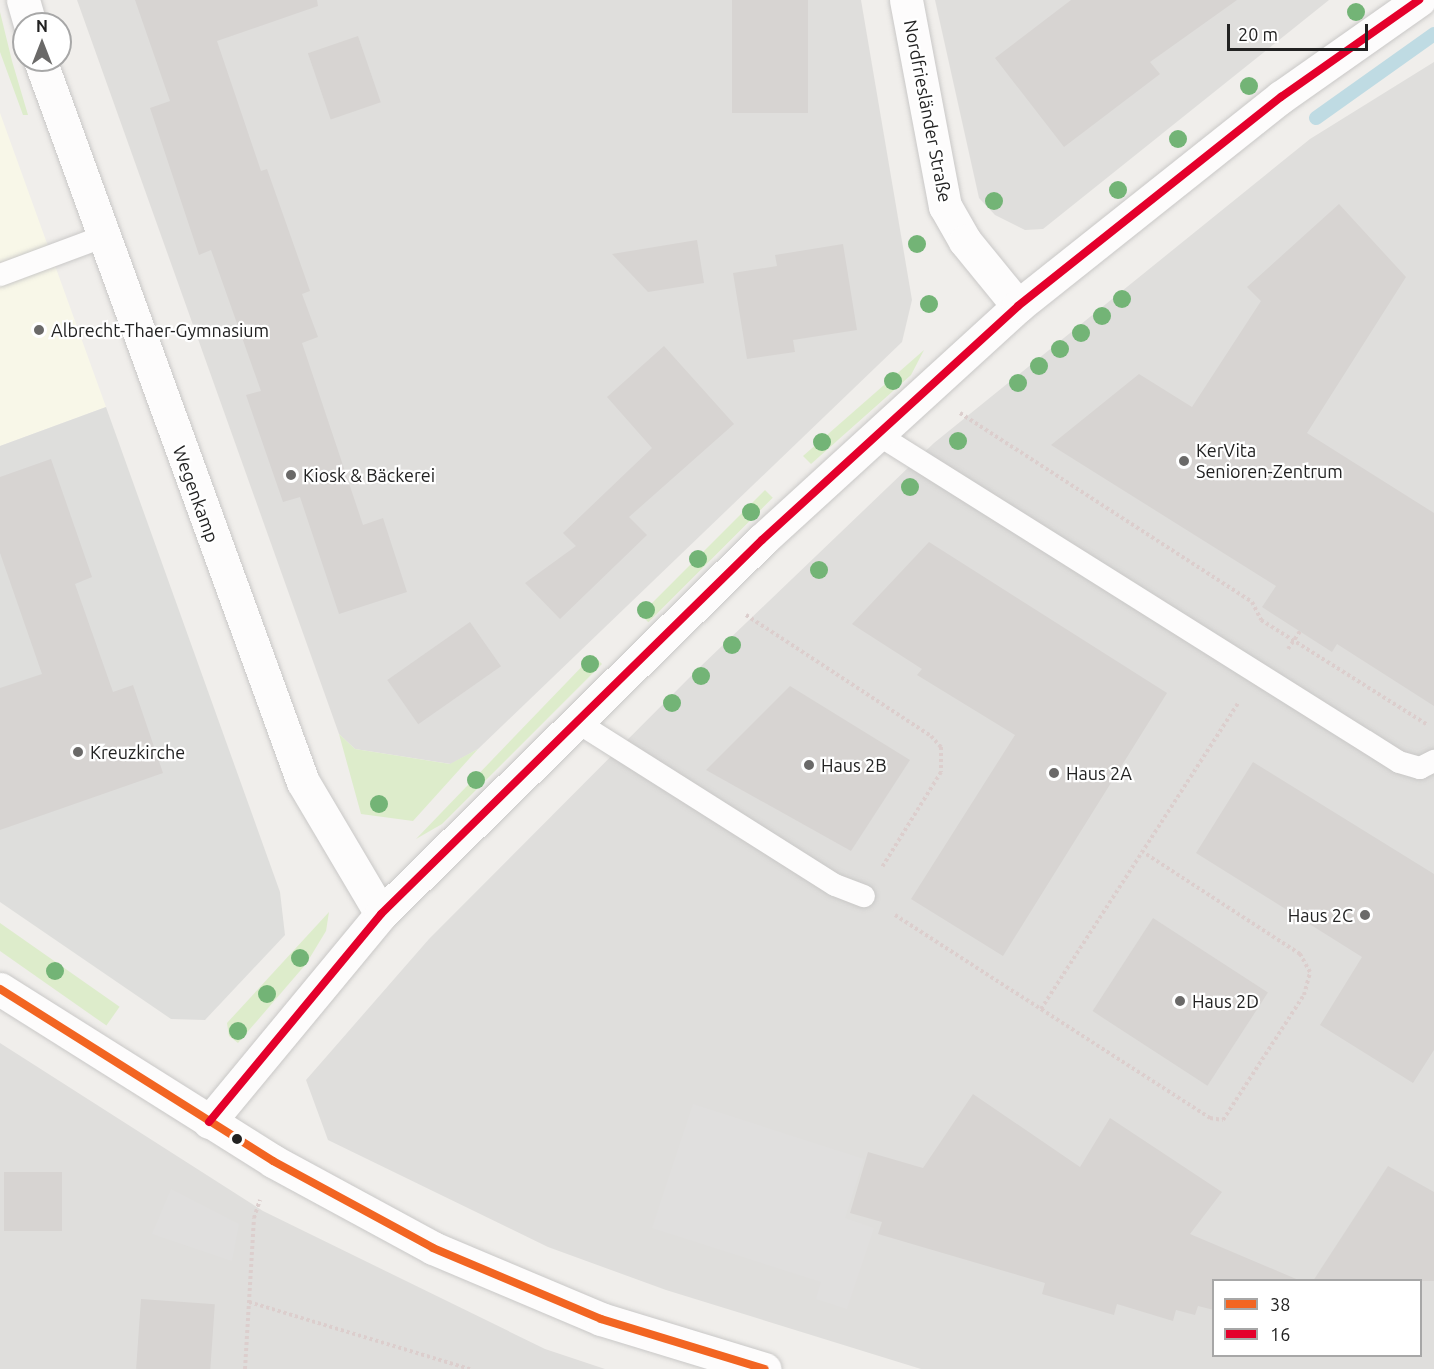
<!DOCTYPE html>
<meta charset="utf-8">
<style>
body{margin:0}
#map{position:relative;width:1434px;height:1369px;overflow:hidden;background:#f0eeeb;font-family:Ubuntu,sans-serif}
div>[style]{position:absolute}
.residential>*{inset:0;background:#dfdedc}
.education>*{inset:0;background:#f8f7e8}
.religious>*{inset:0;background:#dededc}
.grass>*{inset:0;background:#ddeccb;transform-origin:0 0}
.parking>*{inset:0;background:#e0dfde}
.stream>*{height:14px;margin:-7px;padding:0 7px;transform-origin:7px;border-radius:7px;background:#bfdbe3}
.building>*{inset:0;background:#d7d4d2;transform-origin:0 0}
.path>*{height:4px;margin-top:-2px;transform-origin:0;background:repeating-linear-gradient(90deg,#dccecd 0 3px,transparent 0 6px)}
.roads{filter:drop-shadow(0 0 2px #c9c8c7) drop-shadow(0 0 2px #c9c8c7)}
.service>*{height:22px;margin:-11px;padding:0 11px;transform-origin:11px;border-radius:11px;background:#fdfcfc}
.minor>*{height:33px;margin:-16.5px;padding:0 16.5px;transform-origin:16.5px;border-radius:16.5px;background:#fdfcfc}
.tertiary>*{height:33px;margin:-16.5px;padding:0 16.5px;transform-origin:16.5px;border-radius:16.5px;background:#fdfcfc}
.bus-1>*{height:8px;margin:-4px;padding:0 4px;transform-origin:4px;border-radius:4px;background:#f26522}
.bus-2>*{height:8px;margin:-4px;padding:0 4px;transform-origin:4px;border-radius:4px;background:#e4002b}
.trees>*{width:18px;height:18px;margin:-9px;border-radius:50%;background:#73b476}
.dots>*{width:16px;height:16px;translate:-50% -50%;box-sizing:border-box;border:3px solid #fff;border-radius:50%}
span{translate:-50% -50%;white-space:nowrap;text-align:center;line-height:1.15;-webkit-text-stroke:4.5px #fff;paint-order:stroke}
.street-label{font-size:18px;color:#222}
.poi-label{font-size:18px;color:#222}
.left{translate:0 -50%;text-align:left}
.right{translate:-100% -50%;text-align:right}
.legend{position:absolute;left:1212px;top:1279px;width:210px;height:78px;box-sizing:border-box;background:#fff;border:2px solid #a7a7a7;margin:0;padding:8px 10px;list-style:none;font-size:18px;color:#222}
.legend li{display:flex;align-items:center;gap:12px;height:30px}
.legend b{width:30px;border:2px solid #a7a7a7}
.north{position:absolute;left:12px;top:12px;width:60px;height:60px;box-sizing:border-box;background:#fff;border:2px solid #a7a7a7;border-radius:50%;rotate:0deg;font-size:16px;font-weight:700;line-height:24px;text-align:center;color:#222}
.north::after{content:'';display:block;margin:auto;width:21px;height:27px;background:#6a6968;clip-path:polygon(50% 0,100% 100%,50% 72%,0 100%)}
.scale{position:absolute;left:1227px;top:24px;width:141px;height:27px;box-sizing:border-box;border:3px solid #222;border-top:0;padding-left:8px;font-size:18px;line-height:21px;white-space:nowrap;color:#222;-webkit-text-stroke:4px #fff;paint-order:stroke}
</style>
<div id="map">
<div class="residential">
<i style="clip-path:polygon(77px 0,861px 0,912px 300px,902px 342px,478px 749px,451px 764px,355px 749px,339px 734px)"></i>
<i style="clip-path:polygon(935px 0,1329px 0,1043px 229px,1025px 230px,995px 215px,979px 198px)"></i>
<i style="clip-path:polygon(evenodd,1434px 62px,1434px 1369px,921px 1369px,666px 1290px,548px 1247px,328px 1140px,306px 1080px,429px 939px,700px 667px,934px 443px,1310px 139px,1434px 62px,1214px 1280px,1420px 1280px,1420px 1356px,1214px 1356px,1214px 1280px)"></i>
<i style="clip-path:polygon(0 1043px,263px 1211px,545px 1349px,605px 1369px,0 1369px)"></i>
</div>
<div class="education">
<i style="clip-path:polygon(0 113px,106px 407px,0 446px)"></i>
</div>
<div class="religious">
<i style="clip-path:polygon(106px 407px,280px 892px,285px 935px,205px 1020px,171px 1019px,0 902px,0 446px)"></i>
</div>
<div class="grass">
<i style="clip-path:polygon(0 12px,12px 61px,28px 115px,23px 115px,0 52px)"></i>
<i style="clip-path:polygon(924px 350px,911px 375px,811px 464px,803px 456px)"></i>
<i style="left:765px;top:490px;width:11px;height:176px;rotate:45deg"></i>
<i style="clip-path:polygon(593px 655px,602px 664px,442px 824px,416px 839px)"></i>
<i style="clip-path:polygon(339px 734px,355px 749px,450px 764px,478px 749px,413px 821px,361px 814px)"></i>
<i style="clip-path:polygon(329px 912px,326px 931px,306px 964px,238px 1043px,229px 1036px,227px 1023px)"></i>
<i style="left:0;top:923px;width:146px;height:23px;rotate:35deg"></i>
</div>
<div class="parking">
<i style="clip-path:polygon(693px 1104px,864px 1159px,845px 1218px,874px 1228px,847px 1309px,816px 1299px,821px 1282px,652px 1228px)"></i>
<i style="clip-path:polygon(171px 1189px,239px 1224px,232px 1261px,152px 1234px)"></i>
</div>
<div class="stream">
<i style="left:1316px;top:118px;width:145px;rotate:-35.4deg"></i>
</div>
<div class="building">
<i style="clip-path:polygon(135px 0,317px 0,318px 6px,217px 41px,261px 171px,267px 169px,310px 291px,302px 294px,318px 337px,302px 343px,363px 525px,383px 518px,407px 592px,339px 614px,300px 497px,283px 502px,246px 395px,261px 391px,211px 250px,199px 255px,150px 108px,170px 101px)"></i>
<i style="left:732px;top:0;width:76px;height:113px"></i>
<i style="clip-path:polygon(1071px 0,1237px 0,1150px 62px,1160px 74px,1064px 147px,995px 58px)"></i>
<i style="left:358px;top:36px;width:70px;height:53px;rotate:71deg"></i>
<i style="clip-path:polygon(1339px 204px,1406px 277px,1307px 433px,1434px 513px,1434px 706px,1337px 644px,1332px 652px,1262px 607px,1276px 586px,1051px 445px,1139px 374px,1192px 407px,1261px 301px,1247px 287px)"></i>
<i style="clip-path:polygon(697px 240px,704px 283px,648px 292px,612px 254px)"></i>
<i style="clip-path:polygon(843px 244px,857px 330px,793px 340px,795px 352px,747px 359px,733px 273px,777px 266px,775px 255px)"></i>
<i style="clip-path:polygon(664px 346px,734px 424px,629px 517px,647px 535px,560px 619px,525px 583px,576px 546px,563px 533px,652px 448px,607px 397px)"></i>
<i style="clip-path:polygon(51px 459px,92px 577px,75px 584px,113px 692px,133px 685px,163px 773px,0 830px,0 688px,42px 674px,0 553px,0 477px)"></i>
<i style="clip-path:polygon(929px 542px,1167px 693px,1003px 956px,911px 899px,1015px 735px,917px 675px,922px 669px,852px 624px)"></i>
<i style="left:470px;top:622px;width:54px;height:101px;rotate:55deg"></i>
<i style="clip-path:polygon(790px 686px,910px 760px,851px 851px,706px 770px)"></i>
<i style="clip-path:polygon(1253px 762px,1434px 874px,1434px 1050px,1413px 1083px,1320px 1025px,1362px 957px,1196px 853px)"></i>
<i style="left:1153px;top:918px;width:137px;height:111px;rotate:33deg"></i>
<i style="clip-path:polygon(973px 1094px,1080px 1167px,1110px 1118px,1222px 1192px,1190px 1234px,1301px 1281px,1214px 1281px,1214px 1310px,1198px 1306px,1195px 1315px,1176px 1310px,1173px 1321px,1117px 1304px,1114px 1315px,1042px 1294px,1045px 1283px,878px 1234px,882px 1222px,850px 1213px,868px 1152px,923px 1168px)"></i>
<i style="clip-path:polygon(1388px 1166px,1434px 1192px,1434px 1281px,1313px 1281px)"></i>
<i style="left:4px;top:1172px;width:58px;height:59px"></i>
<i style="left:141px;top:1299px;width:74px;height:70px;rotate:4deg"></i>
</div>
<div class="path">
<i style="left:960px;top:413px;width:348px;rotate:32.9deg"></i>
<i style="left:1252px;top:602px;width:20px;rotate:63deg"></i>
<i style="left:1261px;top:620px;width:197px;rotate:32.2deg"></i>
<i style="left:746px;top:615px;width:221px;rotate:33.2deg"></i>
<i style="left:931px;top:736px;width:15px;rotate:48deg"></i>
<i style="left:941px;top:747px;width:25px;rotate:90deg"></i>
<i style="left:941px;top:772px;width:112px;rotate:121.8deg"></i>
<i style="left:1288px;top:649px;width:22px;rotate:-56deg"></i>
<i style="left:895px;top:915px;width:375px;rotate:32.8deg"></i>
<i style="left:1210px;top:1118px;width:13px;rotate:9deg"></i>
<i style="left:1223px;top:1120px;width:149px;rotate:-57.1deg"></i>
<i style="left:1304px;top:995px;width:24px;rotate:-75deg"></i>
<i style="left:1310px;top:972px;width:21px;rotate:-119deg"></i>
<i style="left:1300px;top:954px;width:187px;rotate:-147deg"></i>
<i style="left:1041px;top:1009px;width:365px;rotate:-57.2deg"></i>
<i style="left:249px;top:1302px;width:231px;rotate:16.9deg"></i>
<i style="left:245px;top:1369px;width:151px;rotate:-86.6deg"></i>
<i style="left:254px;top:1218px;width:19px;rotate:-72deg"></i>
</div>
<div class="roads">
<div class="service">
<i style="left:0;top:275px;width:109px;rotate:-20.4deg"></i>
<i style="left:877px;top:434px;width:616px;rotate:32.14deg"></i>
<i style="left:1399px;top:762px;width:22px;rotate:16deg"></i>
<i style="left:1420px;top:768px;width:16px;rotate:-27deg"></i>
<i style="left:577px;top:722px;width:305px;rotate:32.3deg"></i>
<i style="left:835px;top:885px;width:31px;rotate:21deg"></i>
</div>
<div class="minor">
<i style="left:23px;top:0;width:25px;rotate:74deg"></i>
<i style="left:906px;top:0;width:210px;rotate:79.3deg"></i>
<i style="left:945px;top:206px;width:40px;rotate:60.3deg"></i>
<i style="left:965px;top:241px;width:84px;rotate:50.8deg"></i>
<i style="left:40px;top:60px;width:768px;rotate:69.99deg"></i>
<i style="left:303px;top:782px;width:153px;rotate:59.4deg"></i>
<i style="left:209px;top:1122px;width:270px;rotate:-50.4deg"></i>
<i style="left:381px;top:914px;width:534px;rotate:-44.47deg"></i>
<i style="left:762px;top:540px;width:347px;rotate:-42.4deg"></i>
<i style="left:1018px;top:306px;width:336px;rotate:-38.5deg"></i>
<i style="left:1281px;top:97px;width:169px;rotate:-35.1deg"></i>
</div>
<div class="tertiary">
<i style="left:0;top:989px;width:323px;rotate:32.2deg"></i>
<i style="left:273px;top:1161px;width:182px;rotate:28.5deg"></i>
<i style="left:433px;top:1248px;width:182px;rotate:22.9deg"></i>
<i style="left:601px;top:1319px;width:171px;rotate:17deg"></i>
</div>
</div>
<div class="bus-1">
<i style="left:0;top:989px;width:323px;rotate:32.2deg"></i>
<i style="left:273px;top:1161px;width:182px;rotate:28.5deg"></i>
<i style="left:433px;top:1248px;width:182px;rotate:22.9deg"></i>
<i style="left:601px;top:1319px;width:171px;rotate:17deg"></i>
</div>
<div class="bus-2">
<i style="left:209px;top:1122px;width:270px;rotate:-50.4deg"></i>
<i style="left:381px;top:914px;width:534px;rotate:-44.47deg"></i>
<i style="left:762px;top:540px;width:347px;rotate:-42.4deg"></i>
<i style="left:1018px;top:306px;width:336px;rotate:-38.5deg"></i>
<i style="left:1281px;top:97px;width:169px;rotate:-35.1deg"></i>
</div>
<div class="trees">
<i style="left:1356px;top:12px"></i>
<i style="left:1249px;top:86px"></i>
<i style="left:1178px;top:139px"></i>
<i style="left:1118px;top:190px"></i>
<i style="left:994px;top:201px"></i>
<i style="left:917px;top:244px"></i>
<i style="left:1122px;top:299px"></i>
<i style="left:929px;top:304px"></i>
<i style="left:1102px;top:316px"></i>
<i style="left:1081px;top:333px"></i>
<i style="left:1060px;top:349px"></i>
<i style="left:1039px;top:366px"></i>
<i style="left:893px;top:381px"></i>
<i style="left:1018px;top:383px"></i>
<i style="left:958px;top:441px"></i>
<i style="left:822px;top:442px"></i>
<i style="left:910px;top:487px"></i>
<i style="left:751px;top:512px"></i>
<i style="left:698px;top:559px"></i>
<i style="left:819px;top:570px"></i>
<i style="left:646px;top:610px"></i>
<i style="left:732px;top:645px"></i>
<i style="left:590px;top:664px"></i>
<i style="left:701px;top:676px"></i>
<i style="left:672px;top:703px"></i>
<i style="left:476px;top:780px"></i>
<i style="left:379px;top:804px"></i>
<i style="left:300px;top:958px"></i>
<i style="left:55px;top:971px"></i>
<i style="left:267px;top:994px"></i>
<i style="left:238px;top:1031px"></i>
</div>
<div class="dots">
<i style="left:39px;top:330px;background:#6a6968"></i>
<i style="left:1184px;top:461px;background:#6a6968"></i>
<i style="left:291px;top:475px;background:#6a6968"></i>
<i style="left:78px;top:752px;background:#6a6968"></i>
<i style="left:809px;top:765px;background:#6a6968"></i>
<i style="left:1054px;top:773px;background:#6a6968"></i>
<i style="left:1365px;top:915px;background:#6a6968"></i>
<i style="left:1180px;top:1001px;background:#6a6968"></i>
<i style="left:237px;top:1139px;background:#222"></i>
</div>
<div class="street-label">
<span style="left:928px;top:111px;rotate:79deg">Nordfriesländer Straße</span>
<span style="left:196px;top:494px;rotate:70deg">Wegenkamp</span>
</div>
<div class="poi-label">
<span class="left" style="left:51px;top:330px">Albrecht-Thaer-Gymnasium</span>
<span class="left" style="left:1196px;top:461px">KerVita<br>Senioren-Zentrum</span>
<span class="left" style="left:303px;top:475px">Kiosk &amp; Bäckerei</span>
<span class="left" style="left:90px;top:752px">Kreuzkirche</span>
<span class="left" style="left:821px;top:765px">Haus 2B</span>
<span class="left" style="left:1066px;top:773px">Haus 2A</span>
<span class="right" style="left:1353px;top:915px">Haus 2C</span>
<span class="left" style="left:1192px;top:1001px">Haus 2D</span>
</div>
<ul class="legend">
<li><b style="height:8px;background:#f26522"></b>38</li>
<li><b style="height:8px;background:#e4002b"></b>16</li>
</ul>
<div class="north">N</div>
<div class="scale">20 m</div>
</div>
